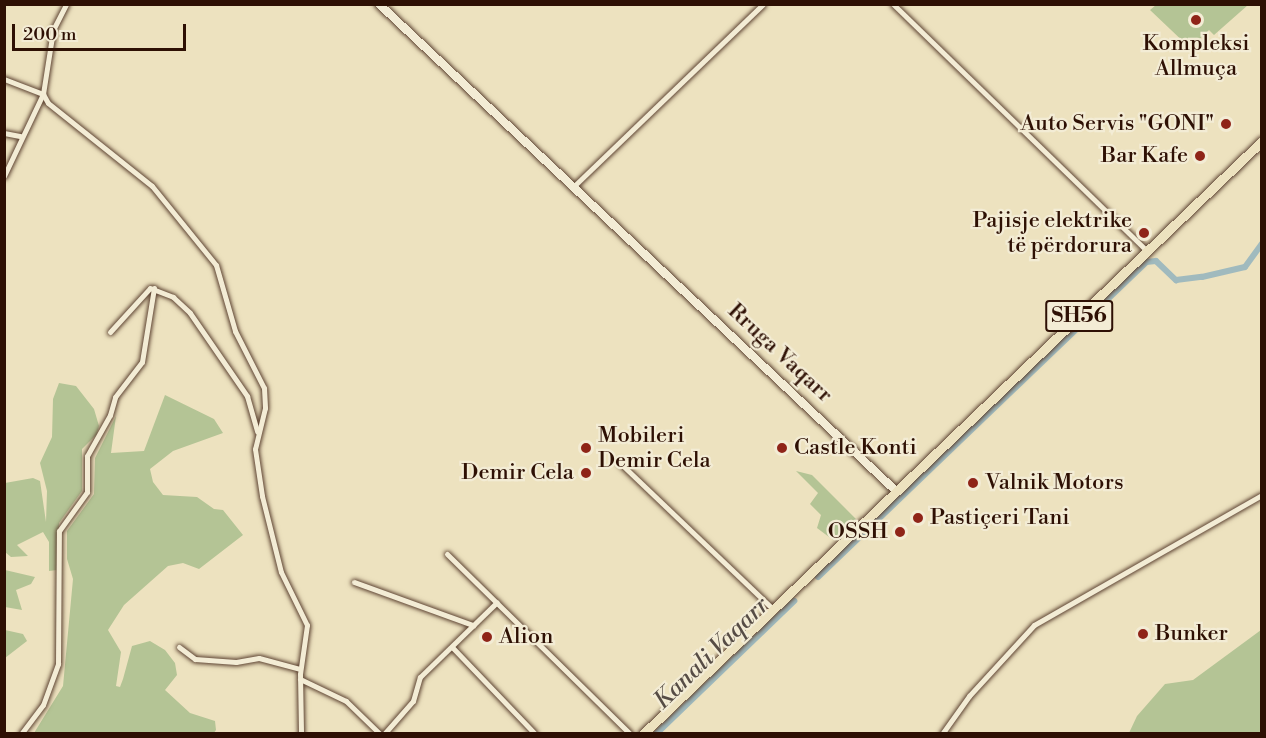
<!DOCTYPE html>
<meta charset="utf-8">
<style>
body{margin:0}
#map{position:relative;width:1266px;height:738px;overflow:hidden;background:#ede2bf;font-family:"Libre Bodoni",serif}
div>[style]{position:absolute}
.green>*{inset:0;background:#b4c495}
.canal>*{height:6px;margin:-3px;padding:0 3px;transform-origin:3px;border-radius:3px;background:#a0babe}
.roads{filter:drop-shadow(0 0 2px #5e4433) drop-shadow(0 0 2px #5e4433)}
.minor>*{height:5px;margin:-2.5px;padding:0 2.5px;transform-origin:2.5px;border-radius:2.5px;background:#f3ecd5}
.secondary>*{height:8px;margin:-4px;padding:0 4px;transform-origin:4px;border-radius:4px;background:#f3ecd5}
.primary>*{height:9px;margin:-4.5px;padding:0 4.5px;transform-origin:4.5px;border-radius:4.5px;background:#ede2bf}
.dots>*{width:16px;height:16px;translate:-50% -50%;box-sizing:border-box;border:3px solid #f3ecd5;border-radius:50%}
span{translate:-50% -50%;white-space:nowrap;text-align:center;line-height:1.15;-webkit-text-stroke:4.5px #f3ecd5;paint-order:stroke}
.shield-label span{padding:2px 4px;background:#f3ecd5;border:2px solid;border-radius:4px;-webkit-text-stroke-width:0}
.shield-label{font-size:21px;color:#2e1004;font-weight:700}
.poi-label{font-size:22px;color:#2e1004}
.right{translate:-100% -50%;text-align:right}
.left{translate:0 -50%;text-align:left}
.street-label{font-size:22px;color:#2e1004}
.water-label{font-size:24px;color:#564c45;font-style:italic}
.frame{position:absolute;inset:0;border:6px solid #2e1004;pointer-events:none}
.scale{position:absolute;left:12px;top:24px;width:174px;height:27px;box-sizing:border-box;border:3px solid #2e1004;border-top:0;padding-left:8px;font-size:18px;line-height:21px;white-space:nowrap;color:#2e1004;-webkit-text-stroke:4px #f3ecd5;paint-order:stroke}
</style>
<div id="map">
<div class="green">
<i style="clip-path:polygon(1156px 5px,1156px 4px,1248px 5px,1214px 35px,1209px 30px,1190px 48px,1150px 10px)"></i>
<i style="clip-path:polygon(59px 383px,76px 386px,94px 409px,99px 426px,97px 434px,82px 449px,82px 491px,59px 523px,57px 570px,49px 571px,49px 542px,43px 532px,17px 545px,28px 556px,11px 557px,5px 552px,5px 483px,33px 478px,40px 481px,46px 522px,47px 491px,40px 463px,52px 437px,53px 399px)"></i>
<i style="clip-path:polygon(165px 395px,214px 419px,223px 433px,173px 451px,150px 469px,153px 482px,163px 495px,197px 497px,214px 509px,223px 510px,243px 535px,199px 569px,183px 563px,168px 566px,124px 605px,108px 630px,121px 652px,116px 686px,120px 687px,123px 679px,132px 646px,150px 641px,165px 650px,175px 663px,177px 675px,165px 690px,190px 713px,215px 721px,216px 730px,213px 734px,34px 733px,63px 686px,73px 579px,67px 559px,67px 531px,94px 494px,95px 458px,116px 416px,111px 453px,144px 451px)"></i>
<i style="clip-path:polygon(796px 471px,812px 475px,856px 519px,833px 540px,817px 528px,821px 515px,810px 504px,818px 493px)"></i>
<i style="clip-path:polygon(5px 570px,35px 577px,31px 584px,16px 590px,22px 610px,5px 607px)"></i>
<i style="clip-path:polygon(5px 630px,23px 634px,27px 641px,5px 658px)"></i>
<i style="clip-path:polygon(1261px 630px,1261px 733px,1129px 733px,1137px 716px,1165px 684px,1193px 680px)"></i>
</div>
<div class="canal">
<i style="left:818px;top:577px;width:455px;rotate:-43.8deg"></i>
<i style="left:1146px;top:262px;width:10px;rotate:-6deg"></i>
<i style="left:1156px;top:261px;width:28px;rotate:44deg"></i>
<i style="left:1176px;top:280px;width:26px;rotate:-7deg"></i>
<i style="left:1202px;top:277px;width:44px;rotate:-13.1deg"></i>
<i style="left:1245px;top:267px;width:29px;rotate:-54deg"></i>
<i style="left:656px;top:734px;width:192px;rotate:-43.9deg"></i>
</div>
<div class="roads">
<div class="minor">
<i style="left:893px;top:4px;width:354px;rotate:44.2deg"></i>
<i style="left:4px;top:79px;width:42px;rotate:21deg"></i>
<i style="left:43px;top:94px;width:10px;rotate:61deg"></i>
<i style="left:48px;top:103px;width:133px;rotate:38.6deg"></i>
<i style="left:152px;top:186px;width:102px;rotate:51deg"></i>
<i style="left:216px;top:265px;width:69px;rotate:73.9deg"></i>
<i style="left:235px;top:331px;width:64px;rotate:63deg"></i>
<i style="left:264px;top:388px;width:20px;rotate:87deg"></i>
<i style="left:265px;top:408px;width:42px;rotate:103.7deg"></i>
<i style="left:255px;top:449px;width:48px;rotate:81.5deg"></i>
<i style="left:262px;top:496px;width:78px;rotate:76deg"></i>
<i style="left:281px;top:572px;width:59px;rotate:63.9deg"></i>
<i style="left:307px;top:625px;width:49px;rotate:98.1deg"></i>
<i style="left:300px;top:674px;width:60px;rotate:89deg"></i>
<i style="left:4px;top:133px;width:16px;rotate:11deg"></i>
<i style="left:4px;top:176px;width:91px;rotate:-64.6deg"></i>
<i style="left:43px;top:94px;width:65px;rotate:-81.1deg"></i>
<i style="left:53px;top:30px;width:29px;rotate:-63deg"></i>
<i style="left:574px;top:186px;width:262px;rotate:-43.9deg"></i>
<i style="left:110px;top:332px;width:59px;rotate:-47.7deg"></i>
<i style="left:150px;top:288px;width:25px;rotate:21deg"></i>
<i style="left:173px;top:297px;width:23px;rotate:43deg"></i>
<i style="left:190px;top:313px;width:101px;rotate:55.5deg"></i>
<i style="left:247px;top:396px;width:37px;rotate:74deg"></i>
<i style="left:619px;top:462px;width:213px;rotate:43.7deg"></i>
<i style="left:447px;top:554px;width:257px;rotate:44.5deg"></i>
<i style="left:354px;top:582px;width:127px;rotate:19.9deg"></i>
<i style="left:179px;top:647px;width:20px;rotate:37deg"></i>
<i style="left:195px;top:659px;width:41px;rotate:4.2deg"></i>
<i style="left:236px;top:662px;width:23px;rotate:-10deg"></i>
<i style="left:259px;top:658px;width:42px;rotate:15deg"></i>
<i style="left:452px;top:647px;width:120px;rotate:46.3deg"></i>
<i style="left:300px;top:679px;width:51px;rotate:25.6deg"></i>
<i style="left:346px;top:701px;width:47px;rotate:44.1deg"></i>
<i style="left:21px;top:734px;width:36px;rotate:-53deg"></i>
<i style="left:43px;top:705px;width:44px;rotate:-69.9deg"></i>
<i style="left:58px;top:664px;width:133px;rotate:-89.6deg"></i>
<i style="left:59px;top:531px;width:48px;rotate:-54.3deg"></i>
<i style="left:87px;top:492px;width:36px;rotate:-90deg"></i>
<i style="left:87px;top:456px;width:47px;rotate:-60.7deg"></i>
<i style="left:110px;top:415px;width:19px;rotate:-74deg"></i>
<i style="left:115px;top:397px;width:44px;rotate:-52.4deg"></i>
<i style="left:142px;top:362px;width:75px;rotate:-80.8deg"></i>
<i style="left:384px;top:734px;width:44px;rotate:-48.7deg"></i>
<i style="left:413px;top:701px;width:25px;rotate:-74deg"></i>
<i style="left:420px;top:677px;width:107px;rotate:-44.2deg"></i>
<i style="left:942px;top:734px;width:47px;rotate:-54.6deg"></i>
<i style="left:969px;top:696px;width:96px;rotate:-47.5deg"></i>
<i style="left:1034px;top:625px;width:262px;rotate:-29.7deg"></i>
</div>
<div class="secondary">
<i style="left:379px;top:4px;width:710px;rotate:43.29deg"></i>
</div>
<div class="primary">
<i style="left:643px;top:734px;width:857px;rotate:-43.77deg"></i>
</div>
</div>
<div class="dots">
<i style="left:1196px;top:20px;background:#8f2418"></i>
<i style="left:1226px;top:124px;background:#8f2418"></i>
<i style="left:1200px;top:156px;background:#8f2418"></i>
<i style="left:1144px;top:233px;background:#8f2418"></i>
<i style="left:586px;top:448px;background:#8f2418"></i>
<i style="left:782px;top:448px;background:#8f2418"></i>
<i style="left:586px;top:473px;background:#8f2418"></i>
<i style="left:973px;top:483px;background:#8f2418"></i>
<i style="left:918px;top:518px;background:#8f2418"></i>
<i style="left:900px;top:532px;background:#8f2418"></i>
<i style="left:1143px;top:634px;background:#8f2418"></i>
<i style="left:487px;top:637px;background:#8f2418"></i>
</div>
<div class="shield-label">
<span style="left:1079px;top:316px">SH56</span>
</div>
<div class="poi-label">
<span style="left:1196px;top:56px">Kompleksi<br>Allmuça</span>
<span class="right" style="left:1214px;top:124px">Auto Servis "GONI"</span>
<span class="right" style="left:1188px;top:156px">Bar Kafe</span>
<span class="right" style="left:1132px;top:233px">Pajisje elektrike<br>të përdorura</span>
<span class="left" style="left:598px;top:448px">Mobileri<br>Demir Cela</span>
<span class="left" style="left:794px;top:448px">Castle Konti</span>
<span class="right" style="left:574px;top:473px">Demir Cela</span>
<span class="left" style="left:985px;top:483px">Valnik Motors</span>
<span class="left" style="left:930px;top:518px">Pastiçeri Tani</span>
<span class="right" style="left:888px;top:532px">OSSH</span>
<span class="left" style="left:1155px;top:634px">Bunker</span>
<span class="left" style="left:499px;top:637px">Alion</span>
</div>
<div class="street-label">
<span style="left:780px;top:353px;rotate:43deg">Rruga Vaqarr</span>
</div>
<div class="water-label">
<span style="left:712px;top:654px;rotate:-44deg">Kanali Vaqarr</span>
</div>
<div class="frame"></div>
<div class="scale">200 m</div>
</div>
